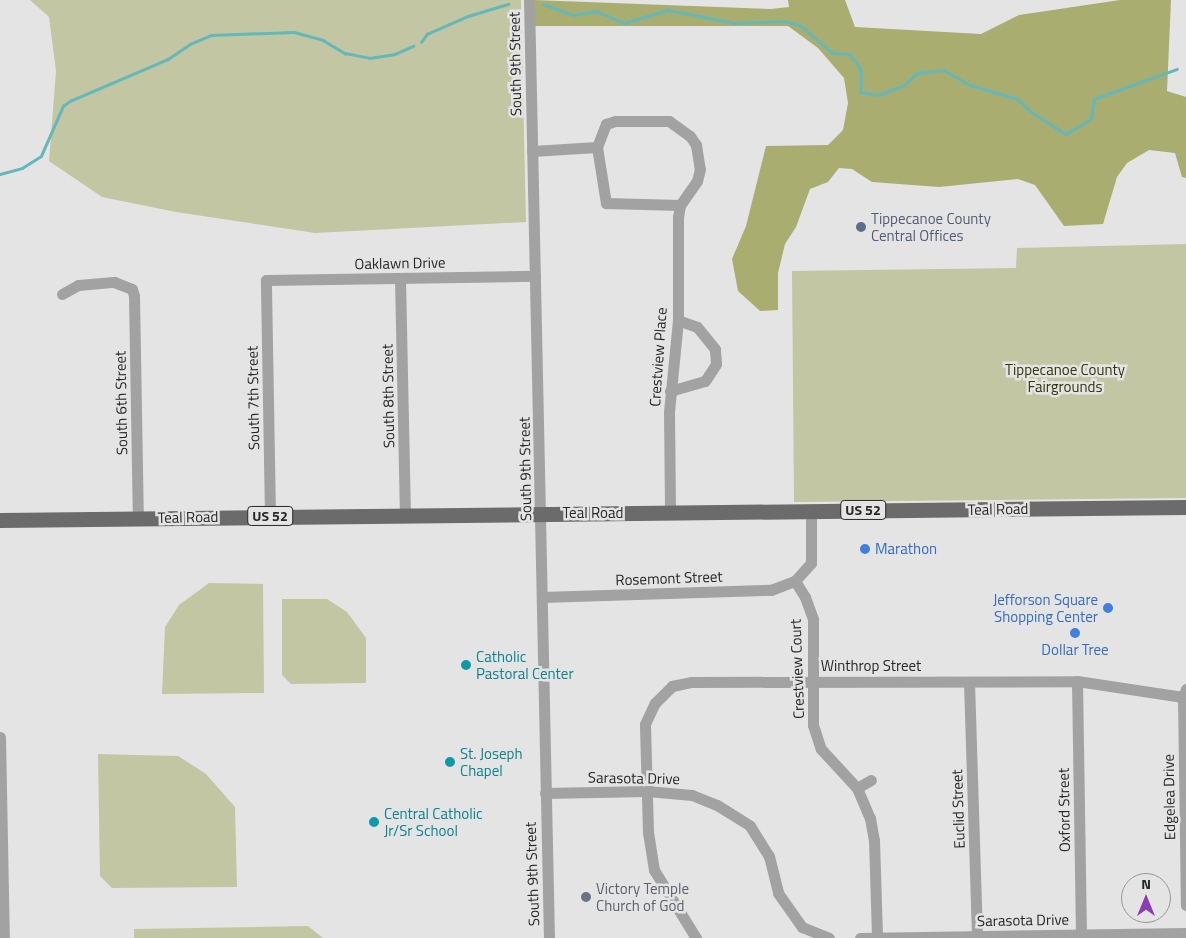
<!DOCTYPE html>
<style>
body{margin:0}
#map{position:relative;width:1186px;height:938px;overflow:hidden;background:#e4e4e5;font-family:"Titillium Web",sans-serif}
div>[style]{position:absolute}
.green>*{inset:0;background:#c3c6a2}
.forest>*{inset:0;background:#a9ad70}
.stream>*{height:2.5px;margin:-1.25px;padding:0 1.25px;transform-origin:1.25px;border-radius:1.25px;background:#64b8ba}
.minor>*{height:11px;margin:-5.5px;padding:0 5.5px;transform-origin:5.5px;border-radius:5.5px;background:#a2a2a2}
.major>*{height:15px;margin:-7.5px;padding:0 7.5px;transform-origin:7.5px;border-radius:7.5px;background:#6c6b6b}
.dots>*{width:14px;height:14px;translate:-50% -50%;box-sizing:border-box;border:2px solid #e4e4e5;border-radius:50%}
span{translate:-50% -50%;white-space:nowrap;text-align:center;line-height:1.15;-webkit-text-stroke:5px #e4e4e5;paint-order:stroke}
.shield-label span{padding:1px 4px;background:#e4e4e5;border:1px solid;border-radius:4px;-webkit-text-stroke-width:0}
.shield-label{font-size:14px;color:#272727;font-weight:700}
.street-label{font-size:15px;color:#272727}
.service-label{font-size:15px;color:#4e5e75}
.left{translate:0 -50%;text-align:left}
.park-label{font-size:15px;color:#343604}
.shop-label{font-size:15px;color:#366cbe}
.right{translate:-100% -50%;text-align:right}
.culture-label{font-size:15px;color:#0d838f}
.worship-label{font-size:15px;color:#5b616d}
.north{position:absolute;left:1121px;top:873px;width:50px;height:50px;box-sizing:border-box;background:#e4e4e5;border:1px solid #989899;border-radius:50%;rotate:0deg;font-size:14px;font-weight:700;line-height:20px;text-align:center;color:#272727}
.north::after{content:'';display:block;margin:auto;width:18px;height:22px;background:#883eaf;clip-path:polygon(50% 0,100% 100%,50% 72%,0 100%)}
</style>
<div id="map">
<div class="green">
<i style="clip-path:polygon(30px 0,521px 0,526px 222px,315px 233px,176px 212px,102px 197px,49px 161px,56px 71px,49px 17px)"></i>
<i style="clip-path:polygon(1186px 244px,1186px 498px,794px 502px,792px 271px,1016px 268px,1017px 248px)"></i>
<i style="clip-path:polygon(209px 583px,263px 584px,264px 693px,162px 694px,165px 627px,179px 605px)"></i>
<i style="clip-path:polygon(282px 599px,327px 599px,347px 612px,366px 638px,366px 683px,291px 684px,282px 675px)"></i>
<i style="clip-path:polygon(98px 754px,178px 756px,206px 774px,235px 807px,237px 887px,112px 888px,100px 876px)"></i>
<i style="clip-path:polygon(308px 926px,323px 938px,134px 938px,134px 929px)"></i>
</div>
<div class="forest">
<i style="clip-path:polygon(534px 0,771px 9px,789px 7px,788px 0,845px 0,855px 27px,981px 34px,1019px 15px,1120px 0,1171px 0,1167px 91px,1186px 97px,1186px 178px,1182px 177px,1175px 153px,1149px 150px,1127px 163px,1117px 177px,1103px 224px,1064px 226px,1035px 185px,1018px 179px,939px 187px,872px 182px,852px 169px,839px 168px,828px 182px,810px 189px,796px 227px,785px 244px,778px 273px,778px 310px,760px 311px,738px 291px,732px 259px,746px 226px,766px 146px,828px 145px,843px 130px,848px 103px,844px 78px,818px 48px,788px 26px,535px 26px)"></i>
</div>
<div class="stream">
<i style="left:543px;top:4px;width:32px;rotate:20deg"></i>
<i style="left:573px;top:15px;width:23px;rotate:-10deg"></i>
<i style="left:596px;top:11px;width:30px;rotate:23deg"></i>
<i style="left:624px;top:23px;width:46px;rotate:-16.5deg"></i>
<i style="left:668px;top:10px;width:68px;rotate:11deg"></i>
<i style="left:735px;top:23px;width:49px;rotate:-2.3deg"></i>
<i style="left:784px;top:21px;width:16px;rotate:14deg"></i>
<i style="left:800px;top:25px;width:43px;rotate:40.3deg"></i>
<i style="left:833px;top:53px;width:17px;rotate:3deg"></i>
<i style="left:850px;top:54px;width:19px;rotate:54deg"></i>
<i style="left:861px;top:69px;width:23px;rotate:90deg"></i>
<i style="left:861px;top:92px;width:17px;rotate:10deg"></i>
<i style="left:878px;top:95px;width:27px;rotate:-20deg"></i>
<i style="left:903px;top:86px;width:19px;rotate:-43deg"></i>
<i style="left:917px;top:73px;width:27px;rotate:-6deg"></i>
<i style="left:944px;top:70px;width:30px;rotate:30deg"></i>
<i style="left:970px;top:85px;width:50px;rotate:16.3deg"></i>
<i style="left:1018px;top:99px;width:17px;rotate:45deg"></i>
<i style="left:1030px;top:111px;width:43px;rotate:32.6deg"></i>
<i style="left:1066px;top:134px;width:29px;rotate:-31deg"></i>
<i style="left:1091px;top:119px;width:20px;rotate:-81deg"></i>
<i style="left:1094px;top:99px;width:88px;rotate:-19.9deg"></i>
<i style="left:421px;top:42px;width:10px;rotate:-53deg"></i>
<i style="left:427px;top:34px;width:45px;rotate:-23.7deg"></i>
<i style="left:468px;top:16px;width:42px;rotate:-16.7deg"></i>
<i style="left:0;top:174px;width:23px;rotate:-15deg"></i>
<i style="left:22px;top:168px;width:22px;rotate:-32deg"></i>
<i style="left:41px;top:156px;width:55px;rotate:-66.3deg"></i>
<i style="left:63px;top:106px;width:9px;rotate:-36deg"></i>
<i style="left:70px;top:101px;width:107px;rotate:-23.2deg"></i>
<i style="left:168px;top:59px;width:27px;rotate:-34deg"></i>
<i style="left:190px;top:44px;width:23px;rotate:-23deg"></i>
<i style="left:211px;top:35px;width:83px;rotate:-2.1deg"></i>
<i style="left:294px;top:32px;width:30px;rotate:15deg"></i>
<i style="left:323px;top:40px;width:26px;rotate:31deg"></i>
<i style="left:345px;top:53px;width:25px;rotate:11deg"></i>
<i style="left:370px;top:58px;width:25px;rotate:-9deg"></i>
<i style="left:395px;top:54px;width:20px;rotate:-24deg"></i>
</div>
<div class="minor">
<i style="left:529px;top:0;width:938px;rotate:88.78deg"></i>
<i style="left:597px;top:147px;width:57px;rotate:80.9deg"></i>
<i style="left:606px;top:203px;width:74px;rotate:1.5deg"></i>
<i style="left:532px;top:151px;width:65px;rotate:-3.5deg"></i>
<i style="left:597px;top:147px;width:25px;rotate:-69deg"></i>
<i style="left:606px;top:124px;width:9px;rotate:-18deg"></i>
<i style="left:615px;top:121px;width:54px"></i>
<i style="left:669px;top:121px;width:26px;rotate:36deg"></i>
<i style="left:690px;top:136px;width:11px;rotate:56deg"></i>
<i style="left:696px;top:145px;width:24px;rotate:81deg"></i>
<i style="left:700px;top:169px;width:12px;rotate:104deg"></i>
<i style="left:697px;top:181px;width:29px;rotate:125deg"></i>
<i style="left:680px;top:205px;width:12px;rotate:99deg"></i>
<i style="left:678px;top:217px;width:103px;rotate:90deg"></i>
<i style="left:678px;top:320px;width:92px;rotate:95.6deg"></i>
<i style="left:669px;top:412px;width:100px;rotate:89.4deg"></i>
<i style="left:400px;top:278px;width:236px;rotate:88.8deg"></i>
<i style="left:62px;top:294px;width:18px;rotate:-29deg"></i>
<i style="left:78px;top:285px;width:36px;rotate:-5deg"></i>
<i style="left:114px;top:282px;width:19px;rotate:21deg"></i>
<i style="left:132px;top:289px;width:7px;rotate:74deg"></i>
<i style="left:134px;top:296px;width:222px;rotate:89deg"></i>
<i style="left:670px;top:391px;width:36px;rotate:-16deg"></i>
<i style="left:705px;top:381px;width:20px;rotate:-57deg"></i>
<i style="left:716px;top:364px;width:15px;rotate:-94deg"></i>
<i style="left:715px;top:349px;width:28px;rotate:-129deg"></i>
<i style="left:697px;top:327px;width:20px;rotate:-160deg"></i>
<i style="left:811px;top:511px;width:52px;rotate:90deg"></i>
<i style="left:811px;top:563px;width:24px;rotate:132deg"></i>
<i style="left:795px;top:581px;width:19px;rotate:58deg"></i>
<i style="left:805px;top:597px;width:23px;rotate:70deg"></i>
<i style="left:813px;top:619px;width:106px;rotate:90deg"></i>
<i style="left:813px;top:725px;width:25px;rotate:72deg"></i>
<i style="left:821px;top:749px;width:53px;rotate:47.3deg"></i>
<i style="left:857px;top:788px;width:33px;rotate:67deg"></i>
<i style="left:870px;top:818px;width:22px;rotate:80deg"></i>
<i style="left:874px;top:840px;width:98px;rotate:88.2deg"></i>
<i style="left:270px;top:516px;width:236px;rotate:-91deg"></i>
<i style="left:266px;top:280px;width:269px;rotate:-0.9deg"></i>
<i style="left:542px;top:597px;width:229px;rotate:-1.8deg"></i>
<i style="left:771px;top:590px;width:26px;rotate:-21deg"></i>
<i style="left:1077px;top:681px;width:257px;rotate:89.1deg"></i>
<i style="left:969px;top:682px;width:254px;rotate:88.2deg"></i>
<i style="left:1186px;top:689px;width:9px;rotate:111deg"></i>
<i style="left:1183px;top:697px;width:208px;rotate:89.2deg"></i>
<i style="left:0;top:737px;width:201px;rotate:88.9deg"></i>
<i style="left:857px;top:788px;width:16px;rotate:-30deg"></i>
<i style="left:545px;top:793px;width:102px;rotate:-1.1deg"></i>
<i style="left:647px;top:791px;width:45px;rotate:5.1deg"></i>
<i style="left:692px;top:795px;width:27px;rotate:22deg"></i>
<i style="left:717px;top:805px;width:39px;rotate:32deg"></i>
<i style="left:750px;top:826px;width:36px;rotate:58deg"></i>
<i style="left:769px;top:856px;width:38px;rotate:76deg"></i>
<i style="left:778px;top:893px;width:42px;rotate:54.8deg"></i>
<i style="left:802px;top:927px;width:29px;rotate:22deg"></i>
<i style="left:696px;top:938px;width:80px;rotate:-121.7deg"></i>
<i style="left:654px;top:870px;width:37px;rotate:-99deg"></i>
<i style="left:648px;top:833px;width:109px;rotate:-91.6deg"></i>
<i style="left:645px;top:724px;width:23px;rotate:-65deg"></i>
<i style="left:655px;top:703px;width:24px;rotate:-45deg"></i>
<i style="left:672px;top:686px;width:19px;rotate:-12deg"></i>
<i style="left:691px;top:682px;width:386px;rotate:-0.1deg"></i>
<i style="left:1077px;top:681px;width:107px;rotate:8.6deg"></i>
<i style="left:860px;top:938px;width:326px;rotate:-0.9deg"></i>
</div>
<div class="major">
<i style="left:0;top:520px;width:1186px;rotate:-0.63deg"></i>
</div>
<div class="dots">
<i style="left:861px;top:227px;background:#5c6f8a"></i>
<i style="left:865px;top:549px;background:#3f7fe0"></i>
<i style="left:1108px;top:608px;background:#3f7fe0"></i>
<i style="left:1075px;top:633px;background:#3f7fe0"></i>
<i style="left:466px;top:665px;background:#0f9aa8"></i>
<i style="left:450px;top:762px;background:#0f9aa8"></i>
<i style="left:374px;top:822px;background:#0f9aa8"></i>
<i style="left:586px;top:897px;background:#6b7280"></i>
</div>
<div class="shield-label">
<span style="left:863px;top:510px">US 52</span>
<span style="left:270px;top:516px">US 52</span>
</div>
<div class="street-label">
<span style="left:515px;top:64px;rotate:-91deg">South 9th Street</span>
<span style="left:400px;top:263px;rotate:-1deg">Oaklawn Drive</span>
<span style="left:658px;top:357px;rotate:-86deg">Crestview Place</span>
<span style="left:388px;top:396px;rotate:-91deg">South 8th Street</span>
<span style="left:253px;top:398px;rotate:-91deg">South 7th Street</span>
<span style="left:121px;top:403px;rotate:-91deg">South 6th Street</span>
<span style="left:525px;top:469px;rotate:-91deg">South 9th Street</span>
<span style="left:998px;top:509px;rotate:-1deg">Teal Road</span>
<span style="left:593px;top:513px">Teal Road</span>
<span style="left:188px;top:517px;rotate:-1deg">Teal Road</span>
<span style="left:669px;top:578px;rotate:-2deg">Rosemont Street</span>
<span style="left:871px;top:666px">Winthrop Street</span>
<span style="left:797px;top:669px;rotate:-92deg">Crestview Court</span>
<span style="left:634px;top:778px;rotate:1deg">Sarasota Drive</span>
<span style="left:1169px;top:797px;rotate:-91deg">Edgelea Drive</span>
<span style="left:958px;top:809px;rotate:-92deg">Euclid Street</span>
<span style="left:1064px;top:810px;rotate:-91deg">Oxford Street</span>
<span style="left:532px;top:874px;rotate:-92deg">South 9th Street</span>
<span style="left:1023px;top:920px;rotate:-1deg">Sarasota Drive</span>
</div>
<div class="service-label">
<span class="left" style="left:871px;top:227px">Tippecanoe County<br>Central Offices</span>
</div>
<div class="park-label">
<span style="left:1065px;top:378px">Tippecanoe County<br>Fairgrounds</span>
</div>
<div class="shop-label">
<span class="left" style="left:875px;top:549px">Marathon</span>
<span class="right" style="left:1098px;top:608px">Jefforson Square<br>Shopping Center</span>
<span style="left:1075px;top:650px">Dollar Tree</span>
</div>
<div class="culture-label">
<span class="left" style="left:476px;top:665px">Catholic<br>Pastoral Center</span>
<span class="left" style="left:460px;top:762px">St. Joseph<br>Chapel</span>
<span class="left" style="left:384px;top:822px">Central Catholic<br>Jr/Sr School</span>
</div>
<div class="worship-label">
<span class="left" style="left:596px;top:897px">Victory Temple<br>Church of God</span>
</div>
<div class="north">N</div>
</div>
